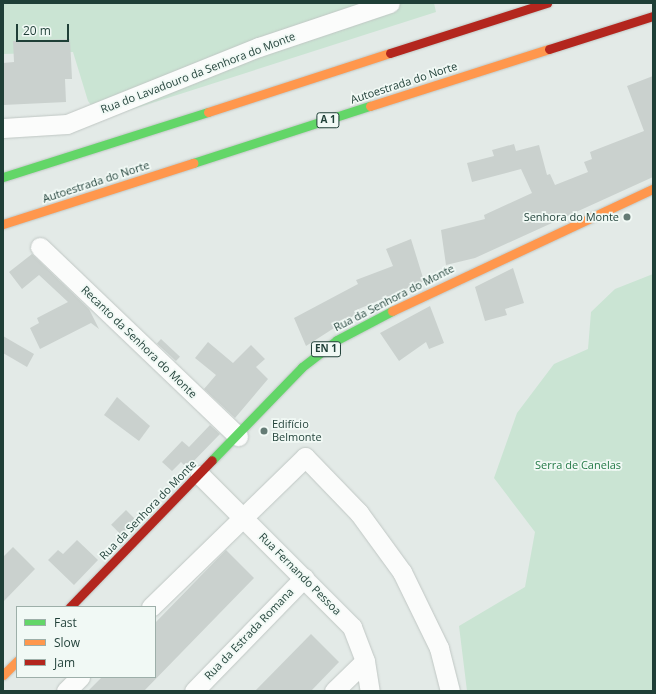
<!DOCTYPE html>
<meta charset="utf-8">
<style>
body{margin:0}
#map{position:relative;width:656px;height:694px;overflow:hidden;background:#e3eae7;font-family:"Open Sans",sans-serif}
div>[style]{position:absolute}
.green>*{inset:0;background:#cae4d3}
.building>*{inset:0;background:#cad1ce;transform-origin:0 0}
.roads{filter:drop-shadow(0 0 1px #c0c7c4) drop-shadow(0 0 1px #c0c7c4)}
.street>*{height:19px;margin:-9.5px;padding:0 9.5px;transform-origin:9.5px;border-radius:9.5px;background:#fbfcfb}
.fast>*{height:9px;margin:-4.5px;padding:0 4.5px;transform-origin:4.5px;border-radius:4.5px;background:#63d668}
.slow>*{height:9px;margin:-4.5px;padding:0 4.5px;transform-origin:4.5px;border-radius:4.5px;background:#ff974d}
.jam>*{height:9px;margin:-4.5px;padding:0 4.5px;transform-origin:4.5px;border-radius:4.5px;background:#b3261e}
.dots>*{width:11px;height:11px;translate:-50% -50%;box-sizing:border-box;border:2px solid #f1f9f5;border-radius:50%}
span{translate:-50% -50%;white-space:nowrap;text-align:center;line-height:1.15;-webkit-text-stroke:3.5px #f1f9f5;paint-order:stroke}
.shield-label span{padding:1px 3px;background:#f1f9f5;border:1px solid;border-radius:3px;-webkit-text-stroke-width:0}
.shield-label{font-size:10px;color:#1f3f37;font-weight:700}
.street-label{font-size:11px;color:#1f3f37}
.poi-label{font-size:11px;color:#1f3f37}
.right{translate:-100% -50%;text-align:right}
.left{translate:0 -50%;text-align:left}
.park-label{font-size:11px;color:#247a47}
.frame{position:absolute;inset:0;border:4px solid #1f3f37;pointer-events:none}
.legend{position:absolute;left:16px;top:606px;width:140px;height:72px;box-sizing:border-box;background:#f1f9f5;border:1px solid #9dafa9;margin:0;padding:5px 7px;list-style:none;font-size:12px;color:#1f3f37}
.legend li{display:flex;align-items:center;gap:8px;height:20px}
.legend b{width:20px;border:1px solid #9dafa9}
.scale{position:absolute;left:16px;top:24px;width:53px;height:18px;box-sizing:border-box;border:2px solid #1f3f37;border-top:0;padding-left:5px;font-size:12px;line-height:14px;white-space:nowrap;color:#1f3f37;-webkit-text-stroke:3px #f1f9f5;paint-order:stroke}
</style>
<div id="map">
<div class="green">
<i style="clip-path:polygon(3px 3px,434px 3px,436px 12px,102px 119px,88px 101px,73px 52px,3px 54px)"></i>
<i style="clip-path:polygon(653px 274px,653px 691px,467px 691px,459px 626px,525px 587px,535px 532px,494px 478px,517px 413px,554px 364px,588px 349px,591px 312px,615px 289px)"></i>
</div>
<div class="building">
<i style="clip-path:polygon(70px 39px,72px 79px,65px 79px,66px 102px,3px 105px,3px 63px,14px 62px,13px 41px)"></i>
<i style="clip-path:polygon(653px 76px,653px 177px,475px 258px,446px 265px,441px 230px,485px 219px,484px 215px,532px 193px,521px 169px,472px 182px,467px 163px,494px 156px,492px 150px,514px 144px,516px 151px,539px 145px,547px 175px,550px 174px,555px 185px,588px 172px,584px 162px,592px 159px,590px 152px,644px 131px,627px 86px)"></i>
<i style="clip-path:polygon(411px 239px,424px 281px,354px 311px,356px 314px,306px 346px,294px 318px,358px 284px,356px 280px,393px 266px,386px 249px)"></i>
<i style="clip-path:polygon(32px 254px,89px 309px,99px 329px,91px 323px,40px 349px,30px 328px,39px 323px,37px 318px,68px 302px,39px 275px,22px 289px,9px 272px)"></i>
<i style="clip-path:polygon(513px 268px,524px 303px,505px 309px,507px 315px,485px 321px,475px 287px)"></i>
<i style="clip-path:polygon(430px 306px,444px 343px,429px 349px,426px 342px,399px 361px,380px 333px)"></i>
<i style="clip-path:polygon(3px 336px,34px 354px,27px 367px,3px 353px)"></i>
<i style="left:161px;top:339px;width:26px;height:6px;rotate:43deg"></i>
<i style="clip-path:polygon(208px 342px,233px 363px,251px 345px,265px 359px,256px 367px,268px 379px,235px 418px,204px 389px,216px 375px,195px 358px)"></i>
<i style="clip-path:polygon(117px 397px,150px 426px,139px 441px,104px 415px)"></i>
<i style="clip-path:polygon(210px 425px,220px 434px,187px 468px,181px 462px,172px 471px,162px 462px,182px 441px,189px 447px)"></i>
<i style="left:126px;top:510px;width:14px;height:21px;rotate:45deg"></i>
<i style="clip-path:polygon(77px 540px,98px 560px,74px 585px,48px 560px,58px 550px,63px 554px)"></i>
<i style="clip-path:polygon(13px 547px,35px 569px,3px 602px,3px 557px)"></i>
<i style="clip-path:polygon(226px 550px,254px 578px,144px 691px,88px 691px,102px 677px,155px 677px,155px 623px)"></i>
<i style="clip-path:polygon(311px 634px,339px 662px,311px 691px,255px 691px)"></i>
</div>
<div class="roads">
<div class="street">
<i style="left:3px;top:128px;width:64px;rotate:-3.6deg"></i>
<i style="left:67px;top:124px;width:207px;rotate:-21.9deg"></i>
<i style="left:259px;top:47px;width:138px;rotate:-18.6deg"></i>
<i style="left:40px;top:247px;width:274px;rotate:43.7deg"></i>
<i style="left:200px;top:475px;width:215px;rotate:45deg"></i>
<i style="left:352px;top:627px;width:36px;rotate:69deg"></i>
<i style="left:365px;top:661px;width:30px;rotate:81deg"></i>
<i style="left:151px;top:607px;width:215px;rotate:-44.2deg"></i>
<i style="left:305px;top:457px;width:78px;rotate:46deg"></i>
<i style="left:359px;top:513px;width:73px;rotate:53.9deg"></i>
<i style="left:402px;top:572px;width:85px;rotate:64deg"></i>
<i style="left:439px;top:648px;width:44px;rotate:75.7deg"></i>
<i style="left:66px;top:691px;width:20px;rotate:-45deg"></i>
<i style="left:194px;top:691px;width:158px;rotate:-45.8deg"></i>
<i style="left:334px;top:691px;width:43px;rotate:-44.1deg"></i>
</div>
<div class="fast">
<i style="left:193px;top:163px;width:186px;rotate:-17.9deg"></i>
<i style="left:3px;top:177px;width:215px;rotate:-17.6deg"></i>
<i style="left:212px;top:460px;width:129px;rotate:-45.9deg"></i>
<i style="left:302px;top:367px;width:44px;rotate:-37.6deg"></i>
<i style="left:337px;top:340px;width:62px;rotate:-27.8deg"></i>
</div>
<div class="slow">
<i style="left:370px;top:106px;width:188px;rotate:-17.7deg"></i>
<i style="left:208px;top:112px;width:191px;rotate:-18deg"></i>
<i style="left:3px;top:224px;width:200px;rotate:-17.8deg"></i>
<i style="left:392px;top:311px;width:288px;rotate:-25.1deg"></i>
<i style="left:3px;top:675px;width:20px;rotate:-45deg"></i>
</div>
<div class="jam">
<i style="left:549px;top:49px;width:109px;rotate:-17.6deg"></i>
<i style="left:390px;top:53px;width:165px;rotate:-17.7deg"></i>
<i style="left:70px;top:607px;width:204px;rotate:-46deg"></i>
</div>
</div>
<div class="dots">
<i style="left:627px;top:217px;background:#647b75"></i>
<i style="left:264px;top:431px;background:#647b75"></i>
</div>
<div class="shield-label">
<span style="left:328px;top:120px">A 1</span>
<span style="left:326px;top:349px">EN 1</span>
</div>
<div class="street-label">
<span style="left:198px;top:73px;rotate:-21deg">Rua do Lavadouro da Senhora do Monte</span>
<span style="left:404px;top:83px;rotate:-18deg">Autoestrada do Norte</span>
<span style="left:96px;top:182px;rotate:-18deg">Autoestrada do Norte</span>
<span style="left:394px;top:298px;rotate:-27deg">Rua da Senhora do Monte</span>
<span style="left:139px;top:342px;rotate:44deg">Recanto da Senhora do Monte</span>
<span style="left:148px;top:510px;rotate:-46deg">Rua da Senhora do Monte</span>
<span style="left:300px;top:574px;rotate:45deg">Rua Fernando Pessoa</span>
<span style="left:249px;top:634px;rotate:-46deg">Rua da Estrada Romana</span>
</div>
<div class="poi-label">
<span class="right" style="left:619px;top:217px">Senhora do Monte</span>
<span class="left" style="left:272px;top:431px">Edifício<br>Belmonte</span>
</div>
<div class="park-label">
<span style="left:578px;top:465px">Serra de Canelas</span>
</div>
<div class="frame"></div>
<ul class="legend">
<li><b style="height:5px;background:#63d668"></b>Fast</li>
<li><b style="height:5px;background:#ff974d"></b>Slow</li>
<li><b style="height:5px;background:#b3261e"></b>Jam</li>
</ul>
<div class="scale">20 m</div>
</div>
